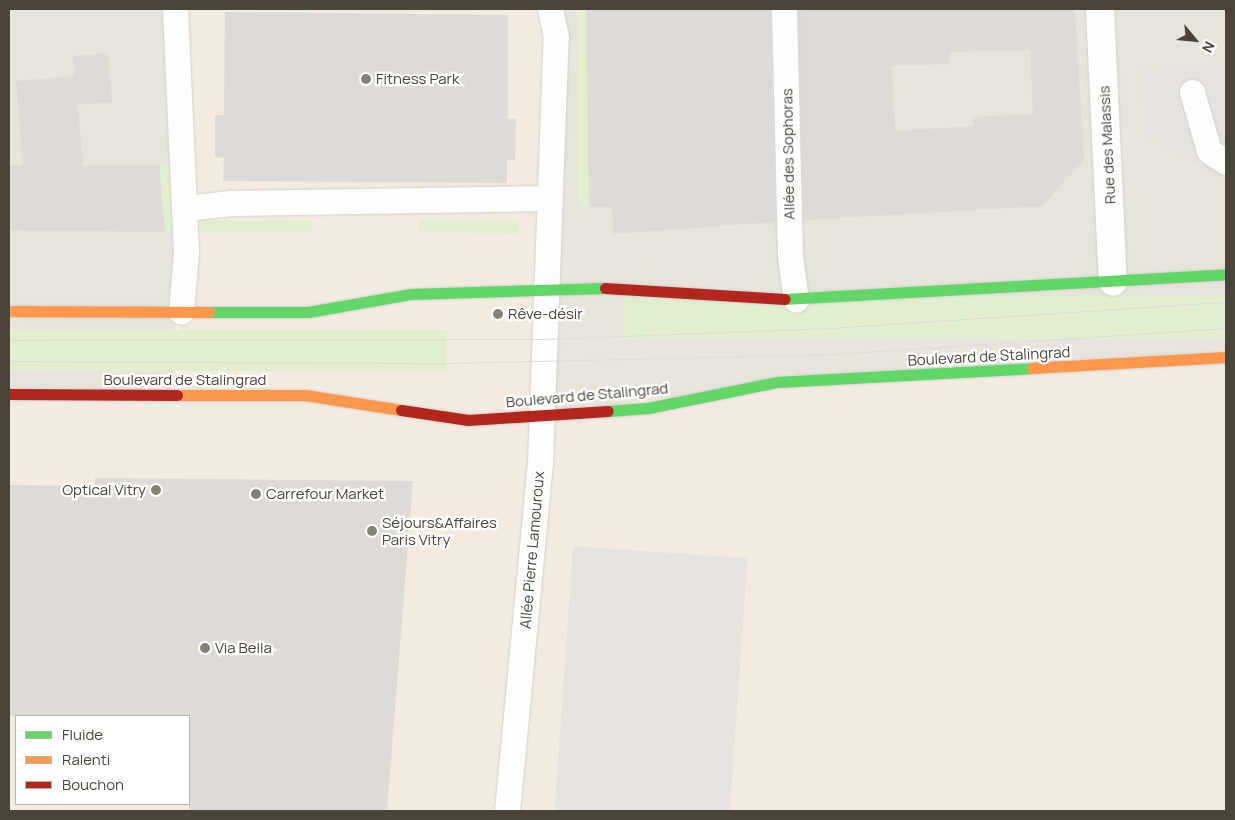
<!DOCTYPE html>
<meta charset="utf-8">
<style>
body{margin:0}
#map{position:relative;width:1235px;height:820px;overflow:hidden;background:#f4f2ee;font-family:Manrope,sans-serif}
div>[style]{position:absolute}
.residential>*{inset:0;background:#e7e4dc;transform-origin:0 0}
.commercial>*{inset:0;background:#f3ebdf}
.green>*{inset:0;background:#e1eecf;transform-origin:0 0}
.parking>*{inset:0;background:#e6e3df;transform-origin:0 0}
.building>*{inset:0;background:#dedbd6}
.roads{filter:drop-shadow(0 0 1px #d2d0cb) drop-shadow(0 0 1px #d2d0cb)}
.lane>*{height:25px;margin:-12.5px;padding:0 12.5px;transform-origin:12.5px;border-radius:12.5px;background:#fdfdfc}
.street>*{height:28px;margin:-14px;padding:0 14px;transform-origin:14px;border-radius:14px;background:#fdfdfc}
.fast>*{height:11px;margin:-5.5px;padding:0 5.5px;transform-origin:5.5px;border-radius:5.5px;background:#63d668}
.slow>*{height:11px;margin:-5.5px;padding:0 5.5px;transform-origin:5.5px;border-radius:5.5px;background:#ff974d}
.jam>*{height:11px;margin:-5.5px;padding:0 5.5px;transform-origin:5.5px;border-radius:5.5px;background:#b3261e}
.tram>*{height:1px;margin:-0.5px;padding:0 0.5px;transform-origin:0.5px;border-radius:0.5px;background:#dbdbda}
.dots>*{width:14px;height:14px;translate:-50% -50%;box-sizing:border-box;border:2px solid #fff;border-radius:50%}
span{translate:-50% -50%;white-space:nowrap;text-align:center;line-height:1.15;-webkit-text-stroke:4.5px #fff;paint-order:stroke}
.poi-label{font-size:15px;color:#4b4439}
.left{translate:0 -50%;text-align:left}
.right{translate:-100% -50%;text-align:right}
.street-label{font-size:15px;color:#4b4439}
.frame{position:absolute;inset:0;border:10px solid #4b4439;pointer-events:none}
.legend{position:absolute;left:15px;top:715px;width:175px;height:90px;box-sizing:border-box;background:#fff;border:1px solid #b7b4b0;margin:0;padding:6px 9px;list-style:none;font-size:15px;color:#4b4439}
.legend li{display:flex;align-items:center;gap:10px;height:25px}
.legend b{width:25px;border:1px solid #b7b4b0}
.north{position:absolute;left:1170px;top:15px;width:50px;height:50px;-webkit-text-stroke:4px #fff;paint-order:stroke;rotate:118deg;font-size:14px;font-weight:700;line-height:20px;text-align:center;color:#4b4439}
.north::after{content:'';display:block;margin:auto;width:18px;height:22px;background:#4b4439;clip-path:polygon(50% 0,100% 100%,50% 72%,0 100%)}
</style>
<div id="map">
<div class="residential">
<i style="left:9px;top:9px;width:166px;height:385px"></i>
<i style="clip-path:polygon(550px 9px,1226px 9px,1226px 357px,542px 415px)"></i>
</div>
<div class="commercial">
<i style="clip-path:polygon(evenodd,175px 9px,550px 9px,542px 415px,777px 382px,1226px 357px,1226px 811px,9px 810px,9px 394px,181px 395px,175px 9px,16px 716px,189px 716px,189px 804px,16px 804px,16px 716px)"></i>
</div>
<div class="green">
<i style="clip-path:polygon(578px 9px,586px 9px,589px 207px,578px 207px)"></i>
<i style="clip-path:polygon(159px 165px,176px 165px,180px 232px,165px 232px)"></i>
<i style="clip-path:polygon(201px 220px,312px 221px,312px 232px,201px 233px)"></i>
<i style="left:419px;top:220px;width:100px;height:12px;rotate:1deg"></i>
<i style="left:1226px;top:296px;width:43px;height:601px;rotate:90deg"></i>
<i style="left:9px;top:330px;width:438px;height:41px"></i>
</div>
<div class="parking">
<i style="clip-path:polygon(1226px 62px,1226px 180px,1145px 135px,1141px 68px)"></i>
<i style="left:573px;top:546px;width:175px;height:266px;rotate:4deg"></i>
</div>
<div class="building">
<i style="clip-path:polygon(586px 9px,770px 9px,775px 222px,613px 234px,612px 207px,589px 207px)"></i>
<i style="clip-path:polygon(evenodd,798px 9px,1075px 9px,1084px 160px,1042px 206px,804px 220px,798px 9px,1030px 50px,1033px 114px,973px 117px,973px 126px,895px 131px,892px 66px,950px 64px,949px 52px,1030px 50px)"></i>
<i style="clip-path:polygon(225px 12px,508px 15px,508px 119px,516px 119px,515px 160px,507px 160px,507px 183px,223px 181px,224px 158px,215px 157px,215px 115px,224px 115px)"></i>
<i style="clip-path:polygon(108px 53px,112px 102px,78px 105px,77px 99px,83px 166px,159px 165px,165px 232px,9px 230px,9px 165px,23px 165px,16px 81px,75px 76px,73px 56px)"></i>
<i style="clip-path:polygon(95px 478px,413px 481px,387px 811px,189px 811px,189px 716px,9px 716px,9px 485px,95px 486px)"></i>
</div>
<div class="roads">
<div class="lane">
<i style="left:175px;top:9px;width:244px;rotate:87.4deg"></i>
<i style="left:186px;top:253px;width:59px;rotate:94.8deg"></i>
<i style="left:784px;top:9px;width:247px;rotate:88.6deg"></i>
<i style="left:790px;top:256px;width:44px;rotate:82.2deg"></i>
<i style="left:1192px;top:92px;width:61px;rotate:73.9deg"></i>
<i style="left:1209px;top:151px;width:20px;rotate:33deg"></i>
<i style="left:184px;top:208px;width:47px;rotate:-6.1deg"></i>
<i style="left:231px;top:203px;width:319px;rotate:-0.9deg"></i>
<i style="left:507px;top:811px;width:349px;rotate:-84.6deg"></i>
<i style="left:540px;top:464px;width:427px;rotate:-87.9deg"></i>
<i style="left:556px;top:37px;width:29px;rotate:-102deg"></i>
</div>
<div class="street">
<i style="left:1100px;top:9px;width:273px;rotate:87.3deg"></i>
</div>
<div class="fast">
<i style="left:785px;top:299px;width:442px;rotate:-3.2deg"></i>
<i style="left:209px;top:312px;width:99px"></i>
<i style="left:308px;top:312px;width:105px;rotate:-9.9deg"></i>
<i style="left:411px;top:294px;width:194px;rotate:-1.8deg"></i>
<i style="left:608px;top:411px;width:40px;rotate:-4.3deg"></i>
<i style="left:648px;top:408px;width:132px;rotate:-11.4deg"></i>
<i style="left:777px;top:382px;width:255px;rotate:-3.1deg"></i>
</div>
<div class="slow">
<i style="left:9px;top:311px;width:200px;rotate:0.3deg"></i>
<i style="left:1032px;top:368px;width:194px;rotate:-3.2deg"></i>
<i style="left:177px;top:395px;width:128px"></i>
<i style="left:305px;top:395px;width:97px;rotate:8.9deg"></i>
</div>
<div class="jam">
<i style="left:605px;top:288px;width:180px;rotate:3.5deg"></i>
<i style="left:9px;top:394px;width:168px;rotate:0.3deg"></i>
<i style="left:401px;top:410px;width:68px;rotate:8.5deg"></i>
<i style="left:468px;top:420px;width:140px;rotate:-3.7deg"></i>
</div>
</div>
<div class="tram">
<i style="left:9px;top:340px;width:536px;rotate:-0.11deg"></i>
<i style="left:545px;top:339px;width:285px;rotate:-2.2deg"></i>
<i style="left:830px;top:328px;width:397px;rotate:-3.8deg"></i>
<i style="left:9px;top:361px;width:440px;rotate:0.3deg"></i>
<i style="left:449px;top:363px;width:385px;rotate:-1.3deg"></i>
<i style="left:834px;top:354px;width:393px;rotate:-3.8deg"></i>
</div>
<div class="dots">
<i style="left:366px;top:79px;background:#868178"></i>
<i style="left:498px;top:314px;background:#868178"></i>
<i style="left:156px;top:490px;background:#868178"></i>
<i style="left:256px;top:494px;background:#868178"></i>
<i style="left:372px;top:531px;background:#868178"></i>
<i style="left:205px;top:648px;background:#868178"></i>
</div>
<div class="poi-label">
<span class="left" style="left:376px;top:79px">Fitness Park</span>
<span class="left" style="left:508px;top:314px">Rêve-désir</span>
<span class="right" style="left:146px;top:490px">Optical Vitry</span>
<span class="left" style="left:266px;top:494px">Carrefour Market</span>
<span class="left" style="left:382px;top:531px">Séjours&amp;Affaires<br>Paris Vitry</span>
<span class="left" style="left:215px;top:648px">Via Bella</span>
</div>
<div class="street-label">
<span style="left:1107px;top:145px;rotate:-93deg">Rue des Malassis</span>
<span style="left:788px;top:154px;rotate:-91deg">Allée des Sophoras</span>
<span style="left:989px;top:356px;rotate:-3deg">Boulevard de Stalingrad</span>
<span style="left:185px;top:380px">Boulevard de Stalingrad</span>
<span style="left:587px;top:395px;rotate:-5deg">Boulevard de Stalingrad</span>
<span style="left:532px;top:550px;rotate:-85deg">Allée Pierre Lamouroux</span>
</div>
<div class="frame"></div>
<ul class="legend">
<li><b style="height:6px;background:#63d668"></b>Fluide</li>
<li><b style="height:6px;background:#ff974d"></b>Ralenti</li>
<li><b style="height:6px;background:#b3261e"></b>Bouchon</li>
</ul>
<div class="north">N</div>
</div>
